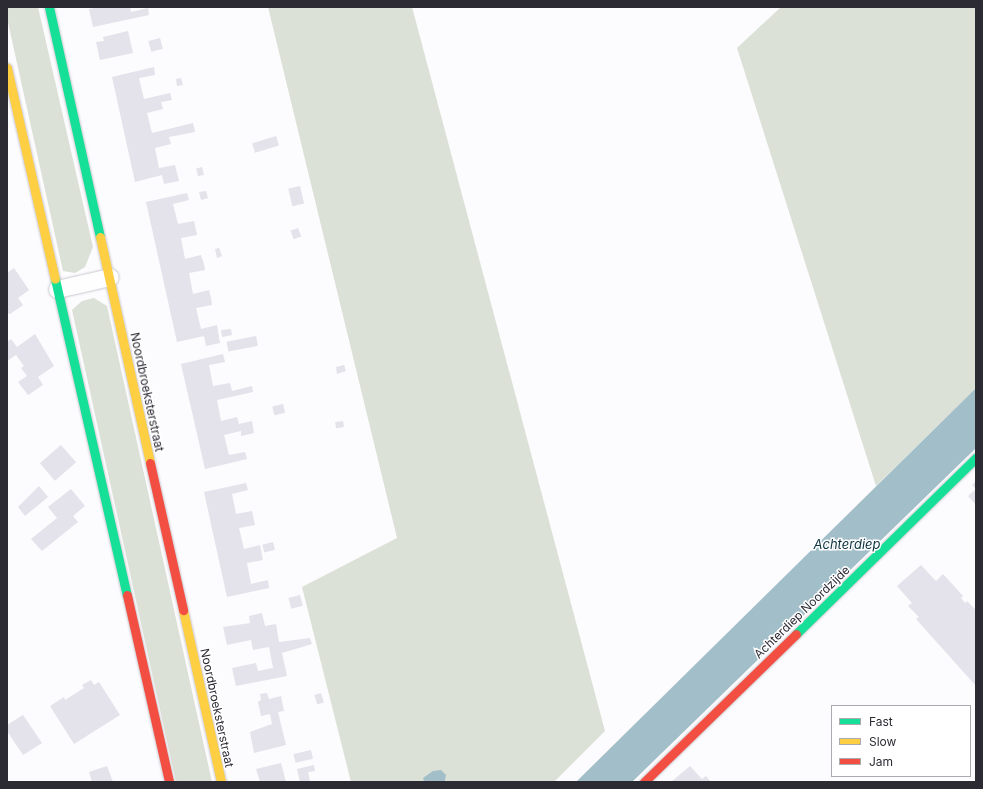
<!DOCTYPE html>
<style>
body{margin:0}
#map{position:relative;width:983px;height:789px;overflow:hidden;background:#fcfbfe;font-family:Inter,sans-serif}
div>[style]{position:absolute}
.green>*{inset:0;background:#dbe1d6}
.water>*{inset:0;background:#a2bec8}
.building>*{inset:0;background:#e4e2ea;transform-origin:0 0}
.roads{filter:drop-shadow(0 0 1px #cac9ce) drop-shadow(0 0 1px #cac9ce)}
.street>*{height:17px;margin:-8.5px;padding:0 8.5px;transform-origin:8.5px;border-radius:8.5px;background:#fffeff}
.fast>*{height:9px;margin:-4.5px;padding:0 4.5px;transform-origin:4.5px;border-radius:4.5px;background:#16e098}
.slow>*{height:9px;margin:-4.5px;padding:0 4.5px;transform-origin:4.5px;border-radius:4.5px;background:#ffcf43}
.jam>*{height:9px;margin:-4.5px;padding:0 4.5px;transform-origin:4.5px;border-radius:4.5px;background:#f24e42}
span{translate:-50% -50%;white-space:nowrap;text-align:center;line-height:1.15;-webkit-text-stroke:3px #fff;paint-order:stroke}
.street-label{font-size:12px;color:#2c2b34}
.water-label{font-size:13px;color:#0d343f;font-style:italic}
.frame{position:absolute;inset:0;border:8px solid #2c2b34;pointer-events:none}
.legend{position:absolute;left:831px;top:705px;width:140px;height:72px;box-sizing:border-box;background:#fff;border:1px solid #abaaae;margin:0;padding:5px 7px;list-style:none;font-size:12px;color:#2c2b34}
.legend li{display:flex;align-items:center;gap:8px;height:20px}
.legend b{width:20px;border:1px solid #abaaae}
</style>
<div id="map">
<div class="green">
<i style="clip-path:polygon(7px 7px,38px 7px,93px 247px,85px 267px,75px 273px,63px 271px,7px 18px)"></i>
<i style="clip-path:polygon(268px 7px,412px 7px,605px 731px,554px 782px,445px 782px,446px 775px,423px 778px,424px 782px,351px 782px,302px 587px,397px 538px)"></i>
<i style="clip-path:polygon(781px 7px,976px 7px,976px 388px,876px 486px,737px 48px)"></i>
<i style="clip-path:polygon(94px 298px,107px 306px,212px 782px,176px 782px,72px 310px,82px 301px)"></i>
</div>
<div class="water">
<i style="clip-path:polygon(976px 388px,976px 448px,632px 782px,576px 782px)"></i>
<i style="clip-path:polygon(441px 770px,446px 775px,445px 782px,424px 782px,423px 778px,433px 771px)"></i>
</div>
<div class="building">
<i style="clip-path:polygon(100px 7px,130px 7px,131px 12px,148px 8px,149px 15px,93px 27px,89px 9px)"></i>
<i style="clip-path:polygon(128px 31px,133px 53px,100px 60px,96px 42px,104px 41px,103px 37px)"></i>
<i style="left:160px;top:38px;width:11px;height:12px;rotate:75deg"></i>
<i style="clip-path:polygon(154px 67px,155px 75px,139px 78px,144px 99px,170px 93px,172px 100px,161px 102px,163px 109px,147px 113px,152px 133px,193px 123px,195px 132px,169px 137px,171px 144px,155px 148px,159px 168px,175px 165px,179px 181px,164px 184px,162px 175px,135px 182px,112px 77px)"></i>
<i style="clip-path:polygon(181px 78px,183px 85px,177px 86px,176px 79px)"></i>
<i style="left:276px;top:136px;width:10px;height:25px;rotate:73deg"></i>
<i style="left:202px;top:167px;width:8px;height:6px;rotate:76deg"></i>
<i style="left:300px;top:186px;width:18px;height:12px;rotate:77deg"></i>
<i style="clip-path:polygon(206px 191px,208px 198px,201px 200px,199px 192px)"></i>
<i style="clip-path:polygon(187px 193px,189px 200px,173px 204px,178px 224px,194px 221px,197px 235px,181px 238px,185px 259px,201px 255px,204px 264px,205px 270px,189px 273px,193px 294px,209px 290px,211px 298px,212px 305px,196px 308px,201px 329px,217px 325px,220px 343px,206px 346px,204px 336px,177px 342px,146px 202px)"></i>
<i style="left:298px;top:228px;width:9px;height:8px;rotate:69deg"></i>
<i style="clip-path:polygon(219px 248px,222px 256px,217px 258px,215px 249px)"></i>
<i style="clip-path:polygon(14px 268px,29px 290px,18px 298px,23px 305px,10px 314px,7px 313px,7px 273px)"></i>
<i style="clip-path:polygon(231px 329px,232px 335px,222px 337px,221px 330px)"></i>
<i style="clip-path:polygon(35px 334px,54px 366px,38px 377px,43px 385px,28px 395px,18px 382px,27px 376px,21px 368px,24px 366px,16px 355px,7px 361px,7px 342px,11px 339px,17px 347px)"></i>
<i style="left:256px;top:336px;width:10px;height:30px;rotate:79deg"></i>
<i style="clip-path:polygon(223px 354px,225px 362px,209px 365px,213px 386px,230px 383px,232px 391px,252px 386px,253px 392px,217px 400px,221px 421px,237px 417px,239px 424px,252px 421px,254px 433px,241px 436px,241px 431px,224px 435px,229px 455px,245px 452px,247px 459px,205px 469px,181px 364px)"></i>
<i style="clip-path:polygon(344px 365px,346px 371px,337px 374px,336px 367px)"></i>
<i style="left:283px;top:404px;width:9px;height:11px;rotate:77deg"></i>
<i style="left:343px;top:421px;width:6px;height:8px;rotate:81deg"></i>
<i style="left:61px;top:445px;width:23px;height:28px;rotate:49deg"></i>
<i style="clip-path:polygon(976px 481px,976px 505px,968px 496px,976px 489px,972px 485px)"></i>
<i style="clip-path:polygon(246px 483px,248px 490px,232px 494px,236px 514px,252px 511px,255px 525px,239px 528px,244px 549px,260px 545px,263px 560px,247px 563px,251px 584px,268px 580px,269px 588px,227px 597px,204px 492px)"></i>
<i style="clip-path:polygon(39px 486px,48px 497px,25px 516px,18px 507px)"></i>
<i style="clip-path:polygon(71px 489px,85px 506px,73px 516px,78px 522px,42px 551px,31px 539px,57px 518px,48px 507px)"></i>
<i style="left:273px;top:542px;width:8px;height:11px;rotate:76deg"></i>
<i style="clip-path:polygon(921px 565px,936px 581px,943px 574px,963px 596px,961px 598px,965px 603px,967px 601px,976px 610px,976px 686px,916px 619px,919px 617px,908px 606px,912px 603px,897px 586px)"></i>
<i style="left:300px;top:595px;width:11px;height:12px;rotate:75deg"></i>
<i style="clip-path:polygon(262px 613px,265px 626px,276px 624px,279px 642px,310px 638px,312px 644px,282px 653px,287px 676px,236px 686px,232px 668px,256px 663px,258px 671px,273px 668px,269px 647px,253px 650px,251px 640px,227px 645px,223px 627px,250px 623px,249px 616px)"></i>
<i style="clip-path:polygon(91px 680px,94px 685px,99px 682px,120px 715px,74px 744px,50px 706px,64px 697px,65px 700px,84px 688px,82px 685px)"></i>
<i style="clip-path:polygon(267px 693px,269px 699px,281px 696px,284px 711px,278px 712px,286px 745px,254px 753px,250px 732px,272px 724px,270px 714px,261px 716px,258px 702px,261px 700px,260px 694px)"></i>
<i style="left:321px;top:693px;width:10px;height:7px;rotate:73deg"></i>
<i style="clip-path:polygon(23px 715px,42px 743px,23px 755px,7px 731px,7px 725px)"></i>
<i style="left:311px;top:750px;width:9px;height:18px;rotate:77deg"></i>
<i style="clip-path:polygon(281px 763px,286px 782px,260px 782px,256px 769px)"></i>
<i style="clip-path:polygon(314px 765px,315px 771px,308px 772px,310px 781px,300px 782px,297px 769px)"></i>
<i style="clip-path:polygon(107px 766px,113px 782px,92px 782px,89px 772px)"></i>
<i style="clip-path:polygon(690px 766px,702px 779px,706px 776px,711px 782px,671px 782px)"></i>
</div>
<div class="roads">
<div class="street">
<i style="left:57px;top:289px;width:54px;rotate:-12.8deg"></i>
</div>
<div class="fast">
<i style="left:49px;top:7px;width:236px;rotate:77.5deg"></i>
<i style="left:55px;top:279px;width:324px;rotate:77.2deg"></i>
<i style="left:796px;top:634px;width:252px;rotate:-44.4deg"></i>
</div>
<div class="slow">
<i style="left:7px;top:68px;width:216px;rotate:77.2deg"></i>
<i style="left:100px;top:237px;width:231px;rotate:77.5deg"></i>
<i style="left:183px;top:610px;width:176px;rotate:77.5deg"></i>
</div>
<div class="jam">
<i style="left:150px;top:463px;width:151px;rotate:77.3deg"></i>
<i style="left:127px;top:595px;width:192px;rotate:77.3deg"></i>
<i style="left:644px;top:782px;width:212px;rotate:-44.2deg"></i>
</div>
</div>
<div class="street-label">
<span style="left:147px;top:392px;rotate:78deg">Noordbroeksterstraat</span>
<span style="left:802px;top:612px;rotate:-44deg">Achterdiep Noordzijde</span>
<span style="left:217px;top:708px;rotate:78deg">Noordbroeksterstraat</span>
</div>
<div class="water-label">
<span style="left:847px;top:544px">Achterdiep</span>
</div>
<div class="frame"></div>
<ul class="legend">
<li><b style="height:5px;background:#16e098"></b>Fast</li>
<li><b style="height:5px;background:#ffcf43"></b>Slow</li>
<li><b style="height:5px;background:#f24e42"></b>Jam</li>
</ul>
</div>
